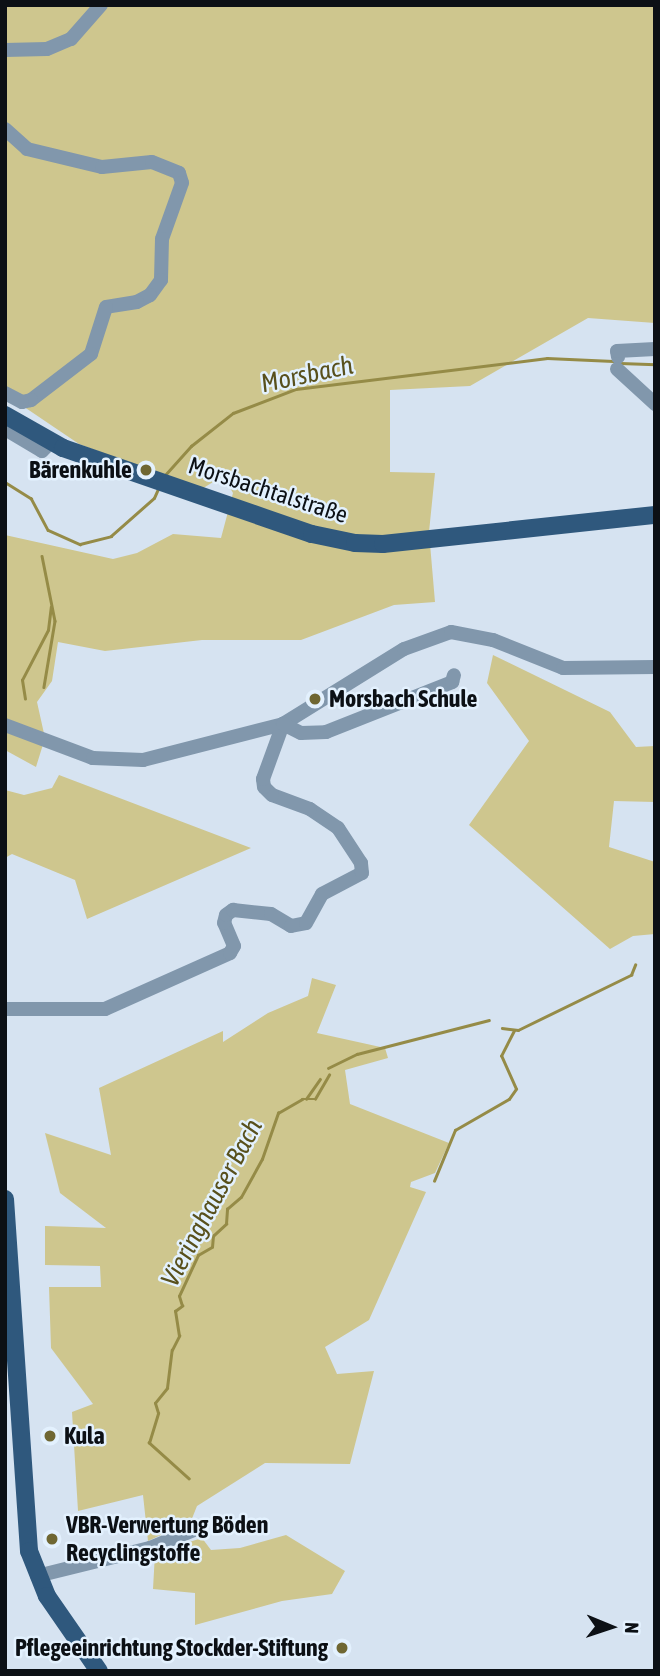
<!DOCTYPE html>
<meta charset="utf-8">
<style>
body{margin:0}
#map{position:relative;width:660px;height:1676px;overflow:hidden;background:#d6e3f1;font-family:"Asap Condensed",sans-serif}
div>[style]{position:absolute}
.green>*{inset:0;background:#cec68e}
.stream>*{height:2.5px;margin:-1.25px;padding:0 1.25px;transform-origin:1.25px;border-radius:1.25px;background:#958b47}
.minor>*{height:14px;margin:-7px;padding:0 7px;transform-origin:7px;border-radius:7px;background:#8197ac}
.major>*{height:18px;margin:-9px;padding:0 9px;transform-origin:9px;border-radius:9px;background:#2f587d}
.dots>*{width:19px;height:19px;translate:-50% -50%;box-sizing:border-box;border:4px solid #e3f1fe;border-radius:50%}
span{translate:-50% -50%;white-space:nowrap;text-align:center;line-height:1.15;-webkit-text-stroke:5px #e3f1fe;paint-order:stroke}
.poi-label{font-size:24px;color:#0c1015;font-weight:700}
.right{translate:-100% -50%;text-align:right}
.left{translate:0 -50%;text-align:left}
.street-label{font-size:24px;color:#0c1015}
.water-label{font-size:26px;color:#58501c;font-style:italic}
.frame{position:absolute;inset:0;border:7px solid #0c1015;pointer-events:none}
.north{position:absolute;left:576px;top:1592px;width:70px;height:70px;-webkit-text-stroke:5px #e3f1fe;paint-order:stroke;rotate:92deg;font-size:19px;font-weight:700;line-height:28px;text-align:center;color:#0c1015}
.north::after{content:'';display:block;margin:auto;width:24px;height:32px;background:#0c1015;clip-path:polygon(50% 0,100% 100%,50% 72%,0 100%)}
</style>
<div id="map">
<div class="green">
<i style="clip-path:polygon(5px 5px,655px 5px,655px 323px,588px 318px,470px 386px,390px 390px,390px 472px,435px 473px,429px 532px,435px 602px,394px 605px,301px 640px,202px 640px,105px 651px,58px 642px,52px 681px,37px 702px,45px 738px,36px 767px,5px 750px,5px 535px,113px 559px,137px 553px,173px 534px,221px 538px,233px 493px,223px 476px,200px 490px,79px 444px,5px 394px)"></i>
<i style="clip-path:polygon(493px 655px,610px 712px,636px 747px,655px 746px,655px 802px,614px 801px,609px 847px,655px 862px,655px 934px,633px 936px,610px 949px,469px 825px,529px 741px,487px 683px)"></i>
<i style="clip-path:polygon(59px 775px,251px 848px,87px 919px,75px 880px,12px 854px,5px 858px,5px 790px,24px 795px,52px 788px)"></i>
<i style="clip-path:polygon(312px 978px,336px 985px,317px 1033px,385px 1048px,388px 1058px,345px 1070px,350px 1104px,449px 1143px,435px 1173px,411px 1182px,410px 1187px,426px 1192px,369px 1320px,325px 1347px,337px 1374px,374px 1371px,350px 1464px,265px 1463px,197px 1506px,191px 1521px,148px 1541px,143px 1495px,78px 1511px,72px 1412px,93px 1404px,51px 1348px,49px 1287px,101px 1287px,100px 1266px,45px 1265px,45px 1226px,106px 1228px,60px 1193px,45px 1133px,111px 1155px,99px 1088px,223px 1031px,223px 1042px,268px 1013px,308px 996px)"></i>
<i style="clip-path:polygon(286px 1535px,345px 1571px,332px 1594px,282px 1601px,195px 1625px,195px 1593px,153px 1589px,155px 1553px,202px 1538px,211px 1550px,240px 1548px)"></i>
</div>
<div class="stream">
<i style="left:620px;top:363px;width:35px;rotate:2deg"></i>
<i style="left:165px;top:475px;width:39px;rotate:-48deg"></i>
<i style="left:191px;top:446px;width:53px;rotate:-38.2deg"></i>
<i style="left:233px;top:413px;width:67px;rotate:-20.9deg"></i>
<i style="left:296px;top:389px;width:253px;rotate:-7deg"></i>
<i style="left:547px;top:358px;width:66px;rotate:2.6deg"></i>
<i style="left:5px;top:482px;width:31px;rotate:32deg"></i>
<i style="left:31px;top:498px;width:36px;rotate:62deg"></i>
<i style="left:48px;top:530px;width:35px;rotate:24deg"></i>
<i style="left:80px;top:544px;width:32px;rotate:-14deg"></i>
<i style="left:111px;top:536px;width:57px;rotate:-41.5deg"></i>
<i style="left:154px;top:498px;width:12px;rotate:-66deg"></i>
<i style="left:42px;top:556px;width:66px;rotate:78.7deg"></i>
<i style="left:55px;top:621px;width:67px;rotate:99.5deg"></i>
<i style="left:25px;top:699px;width:19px;rotate:-99deg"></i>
<i style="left:22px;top:680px;width:56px;rotate:-62.5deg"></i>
<i style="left:48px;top:630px;width:23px;rotate:-83deg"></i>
<i style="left:502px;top:1028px;width:16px;rotate:7deg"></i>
<i style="left:518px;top:1030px;width:126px;rotate:-26deg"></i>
<i style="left:631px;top:975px;width:11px;rotate:-68deg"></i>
<i style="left:328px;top:1068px;width:32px;rotate:-26deg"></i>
<i style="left:357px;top:1054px;width:136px;rotate:-14.4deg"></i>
<i style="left:306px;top:1099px;width:24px;rotate:-55deg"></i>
<i style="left:434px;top:1181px;width:55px;rotate:-67.6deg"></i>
<i style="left:455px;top:1130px;width:62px;rotate:-29.9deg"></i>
<i style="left:509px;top:1099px;width:12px;rotate:-55deg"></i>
<i style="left:516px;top:1089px;width:36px;rotate:-114deg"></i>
<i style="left:501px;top:1056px;width:28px;rotate:-63deg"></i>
<i style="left:189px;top:1479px;width:54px;rotate:-138deg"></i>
<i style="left:149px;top:1443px;width:31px;rotate:-73deg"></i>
<i style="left:158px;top:1413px;width:10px;rotate:-107deg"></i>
<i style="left:155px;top:1403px;width:19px;rotate:-51deg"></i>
<i style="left:167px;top:1388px;width:38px;rotate:-83deg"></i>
<i style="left:172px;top:1350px;width:16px;rotate:-63deg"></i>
<i style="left:179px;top:1336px;width:25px;rotate:-99deg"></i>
<i style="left:175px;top:1311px;width:9px;rotate:-36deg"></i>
<i style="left:182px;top:1306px;width:10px;rotate:-107deg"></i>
<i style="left:179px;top:1296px;width:45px;rotate:-65.1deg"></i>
<i style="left:198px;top:1255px;width:16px;rotate:-30deg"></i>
<i style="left:212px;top:1247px;width:11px;rotate:-85deg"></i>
<i style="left:213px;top:1236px;width:18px;rotate:-43deg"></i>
<i style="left:226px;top:1224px;width:15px;rotate:-86deg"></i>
<i style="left:227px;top:1209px;width:18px;rotate:-41deg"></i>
<i style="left:241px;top:1197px;width:43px;rotate:-61.1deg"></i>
<i style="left:262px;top:1159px;width:49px;rotate:-70.8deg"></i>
<i style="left:278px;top:1113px;width:28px;rotate:-30deg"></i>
<i style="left:302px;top:1099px;width:13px"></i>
<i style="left:315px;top:1099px;width:28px;rotate:-60deg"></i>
</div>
<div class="minor">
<i style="left:5px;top:50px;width:42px;rotate:-1.4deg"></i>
<i style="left:47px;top:49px;width:26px;rotate:-23deg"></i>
<i style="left:71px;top:39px;width:45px;rotate:-48.6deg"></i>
<i style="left:5px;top:129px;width:30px;rotate:42deg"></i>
<i style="left:27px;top:149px;width:77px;rotate:13.5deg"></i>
<i style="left:102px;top:167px;width:50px;rotate:-5.7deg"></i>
<i style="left:152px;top:162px;width:29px;rotate:22deg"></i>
<i style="left:179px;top:173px;width:10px;rotate:73deg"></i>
<i style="left:182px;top:183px;width:59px;rotate:109.7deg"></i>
<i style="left:162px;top:239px;width:41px;rotate:91.4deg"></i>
<i style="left:161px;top:280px;width:19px;rotate:126deg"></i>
<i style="left:150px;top:295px;width:15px;rotate:152deg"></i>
<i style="left:137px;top:302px;width:31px;rotate:171deg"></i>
<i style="left:106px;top:307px;width:49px;rotate:107.7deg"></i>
<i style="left:91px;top:354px;width:76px;rotate:142.5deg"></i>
<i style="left:31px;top:400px;width:9px;rotate:167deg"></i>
<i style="left:22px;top:402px;width:19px;rotate:-152deg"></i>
<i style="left:618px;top:357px;width:6px;rotate:-99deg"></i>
<i style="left:617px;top:351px;width:38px;rotate:-3deg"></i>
<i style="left:617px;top:369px;width:52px;rotate:42.6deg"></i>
<i style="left:5px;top:429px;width:43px;rotate:30.7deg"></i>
<i style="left:42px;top:451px;width:13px;rotate:-45deg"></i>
<i style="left:5px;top:725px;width:94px;rotate:20.6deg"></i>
<i style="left:93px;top:758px;width:50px;rotate:2.3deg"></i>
<i style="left:143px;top:760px;width:145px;rotate:-14.4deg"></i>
<i style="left:283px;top:724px;width:142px;rotate:-31.8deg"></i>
<i style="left:404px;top:649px;width:50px;rotate:-19.9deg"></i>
<i style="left:451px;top:632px;width:43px;rotate:10.8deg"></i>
<i style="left:493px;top:640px;width:75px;rotate:21.8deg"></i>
<i style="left:563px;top:668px;width:92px;rotate:-0.6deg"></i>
<i style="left:5px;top:1009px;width:100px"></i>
<i style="left:105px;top:1009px;width:137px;rotate:-24.1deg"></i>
<i style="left:230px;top:953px;width:8px;rotate:-60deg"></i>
<i style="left:234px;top:946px;width:25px;rotate:-113deg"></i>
<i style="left:224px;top:923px;width:8px;rotate:-76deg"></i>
<i style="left:226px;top:915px;width:9px;rotate:-36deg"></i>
<i style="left:233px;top:910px;width:38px;rotate:6deg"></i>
<i style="left:271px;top:914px;width:23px;rotate:31deg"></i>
<i style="left:291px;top:926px;width:15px;rotate:-11deg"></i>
<i style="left:306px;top:923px;width:33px;rotate:-61deg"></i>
<i style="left:322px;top:894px;width:45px;rotate:-27.7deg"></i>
<i style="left:362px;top:873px;width:10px;rotate:-96deg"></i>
<i style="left:361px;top:863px;width:42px;rotate:-123.3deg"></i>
<i style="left:338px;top:828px;width:34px;rotate:-146deg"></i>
<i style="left:310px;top:809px;width:40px;rotate:-159.8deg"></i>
<i style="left:272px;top:795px;width:11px;rotate:-135deg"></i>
<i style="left:264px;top:787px;width:8px;rotate:-97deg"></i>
<i style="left:263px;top:779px;width:59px;rotate:-70deg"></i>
<i style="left:283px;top:724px;width:20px;rotate:27deg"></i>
<i style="left:301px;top:733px;width:25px;rotate:-2deg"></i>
<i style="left:326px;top:732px;width:136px;rotate:-21.6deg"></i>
<i style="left:452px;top:682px;width:7px;rotate:-74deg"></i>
<i style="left:37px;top:1576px;width:116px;rotate:-13.9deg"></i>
<i style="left:150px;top:1548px;width:50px;rotate:-22.4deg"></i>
</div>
<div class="major">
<i style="left:5px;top:415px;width:67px;rotate:29.6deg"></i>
<i style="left:63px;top:448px;width:263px;rotate:19.1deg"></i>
<i style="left:312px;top:534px;width:44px;rotate:11.8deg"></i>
<i style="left:355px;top:543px;width:28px;rotate:2deg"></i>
<i style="left:383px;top:544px;width:274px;rotate:-6.1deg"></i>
<i style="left:5px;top:1199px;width:353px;rotate:86.1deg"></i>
<i style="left:29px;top:1551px;width:48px;rotate:68.2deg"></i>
<i style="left:47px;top:1596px;width:91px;rotate:55.3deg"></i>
</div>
<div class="dots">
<i style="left:146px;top:470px;background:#6f6733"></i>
<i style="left:315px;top:699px;background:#6f6733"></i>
<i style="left:50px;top:1436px;background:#6f6733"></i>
<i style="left:52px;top:1539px;background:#6f6733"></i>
<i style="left:342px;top:1648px;background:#6f6733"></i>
</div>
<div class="poi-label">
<span class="right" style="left:132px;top:470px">Bärenkuhle</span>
<span class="left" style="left:329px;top:699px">Morsbach Schule</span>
<span class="left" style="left:64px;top:1436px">Kula</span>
<span class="left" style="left:66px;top:1539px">VBR-Verwertung Böden<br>Recyclingstoffe</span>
<span class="right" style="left:328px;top:1648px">Pflegeeinrichtung Stockder-Stiftung</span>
</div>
<div class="street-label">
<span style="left:268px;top:490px;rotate:18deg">Morsbachtalstraße</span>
</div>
<div class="water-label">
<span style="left:307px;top:375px;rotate:-12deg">Morsbach</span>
<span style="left:212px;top:1203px;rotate:-62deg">Vieringhauser Bach</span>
</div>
<div class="frame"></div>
<div class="north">N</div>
</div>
